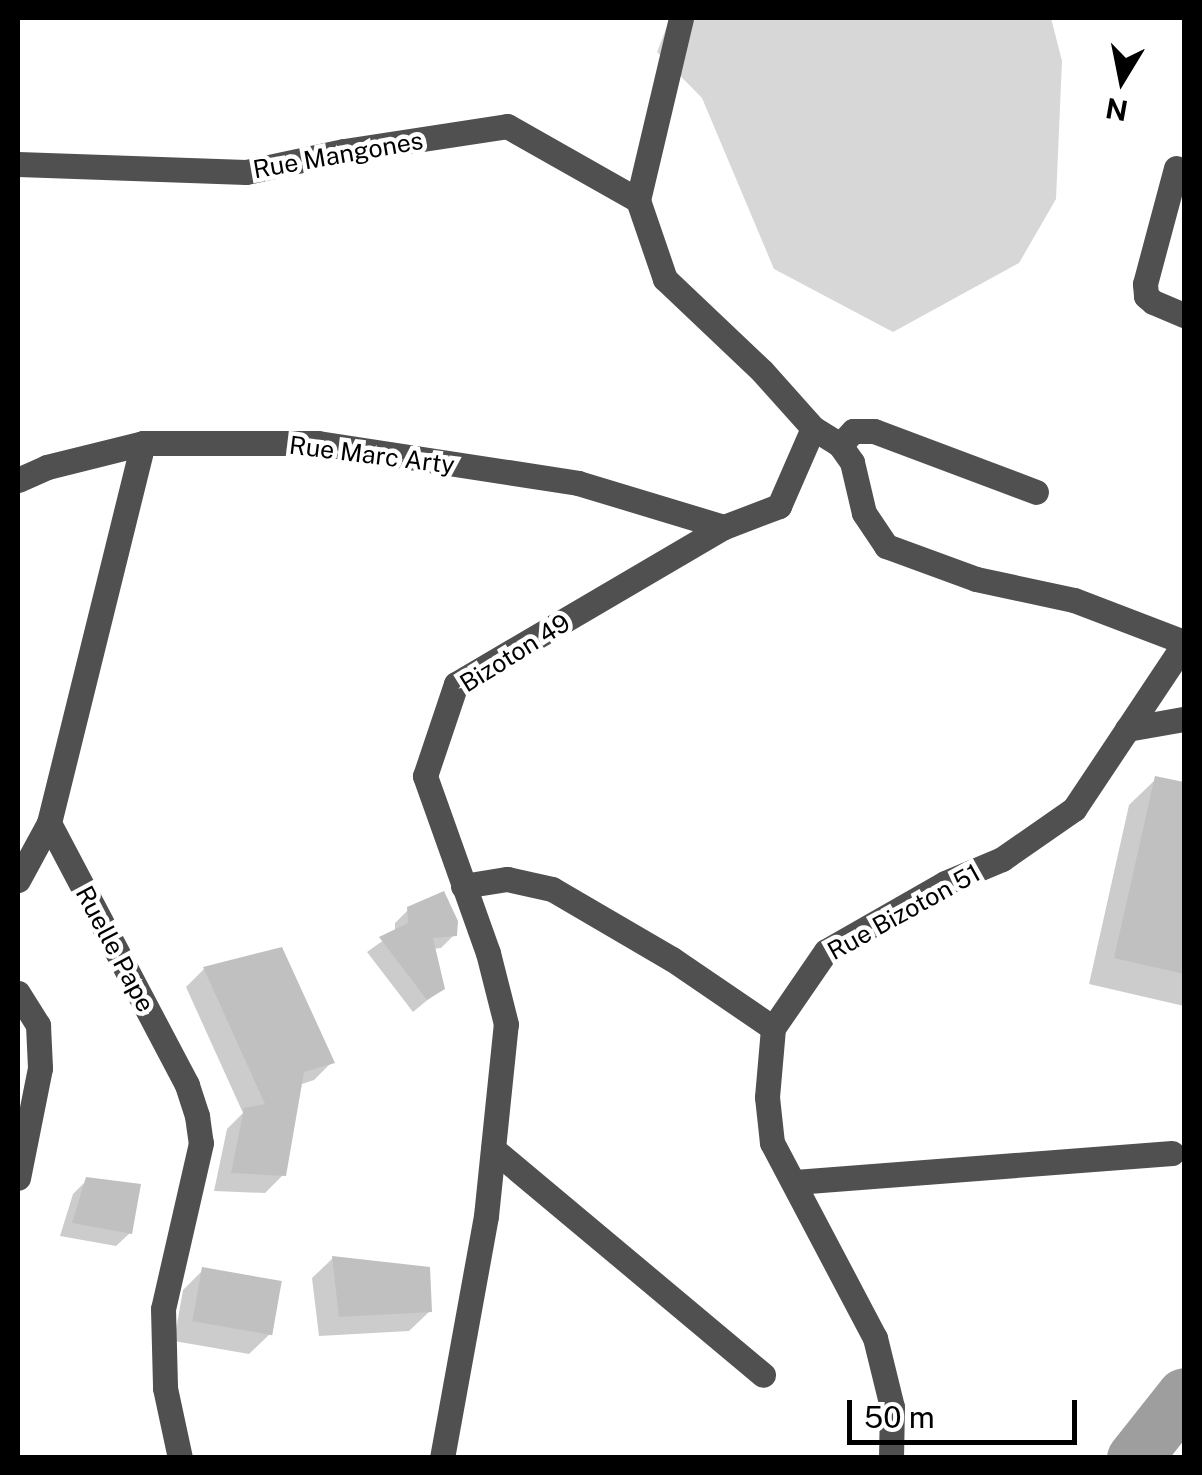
<!DOCTYPE html>
<style>
body{margin:0}
#map{position:relative;width:1202px;height:1475px;overflow:hidden;background:#fff;font-family:"Public Sans",sans-serif}
div>[style]{position:absolute}
.green>*{inset:0;background:#d7d7d7}
.shadow>*{inset:0;background:#0003}
.river>*{height:55px;margin:-27.5px;padding:0 27.5px;transform-origin:27.5px;border-radius:27.5px;background:#9e9e9e}
.building>*{inset:0;background:#c0c0c0;transform-origin:0 0}
.minor>*{height:25px;margin:-12.5px;padding:0 12.5px;transform-origin:12.5px;border-radius:12.5px;background:#505050}
span{translate:-50% -50%;white-space:nowrap;text-align:center;line-height:1.15;-webkit-text-stroke:9px #fff;paint-order:stroke}
.street-label{font-size:25px;color:#000}
.frame{position:absolute;inset:0;border:20px solid #000;pointer-events:none}
.north{position:absolute;left:1072px;top:30px;width:100px;height:100px;-webkit-text-stroke:8px #fff;paint-order:stroke;rotate:190deg;font-size:28px;font-weight:700;line-height:40px;text-align:center;color:#000}
.north::after{content:'';display:block;margin:auto;width:35px;height:45px;background:#000;clip-path:polygon(50% 0,100% 100%,50% 72%,0 100%)}
.scale{position:absolute;left:847px;top:1400px;width:230px;height:45px;box-sizing:border-box;border:5px solid #000;border-top:0;padding-left:12px;font-size:30px;line-height:35px;white-space:nowrap;color:#000;-webkit-text-stroke:8px #fff;paint-order:stroke}
</style>
<div id="map">
<div class="green">
<i style="clip-path:polygon(670px 18px,1051px 18px,1062px 61px,1056px 199px,1019px 263px,893px 332px,774px 269px,702px 98px,657px 52px)"></i>
</div>
<div class="shadow">
<i style="clip-path:polygon(1156px 779px,1184px 785px,1184px 1006px,1089px 984px,1129px 805px)"></i>
<i style="clip-path:polygon(409px 909px,455px 934px,441px 948px,433px 949px,442px 988px,413px 1012px,367px 952px,395px 932px,395px 923px)"></i>
<i style="clip-path:polygon(204px 969px,332px 1062px,314px 1080px,299px 1085px,284px 1174px,265px 1193px,214px 1191px,227px 1129px,243px 1113px,186px 987px)"></i>
<i style="clip-path:polygon(87px 1180px,130px 1233px,116px 1246px,60px 1236px,73px 1194px)"></i>
<i style="clip-path:polygon(333px 1258px,430px 1311px,409px 1331px,319px 1336px,312px 1278px)"></i>
<i style="clip-path:polygon(203px 1270px,270px 1334px,249px 1354px,174px 1341px,183px 1290px)"></i>
</div>
<div class="river">
<i style="left:1134px;top:1458px;width:80px;rotate:-51.6deg"></i>
</div>
<div class="building">
<i style="clip-path:polygon(1155px 776px,1184px 782px,1184px 974px,1114px 958px)"></i>
<i style="clip-path:polygon(444px 891px,458px 921px,457px 936px,433px 938px,445px 989px,427px 1000px,379px 937px,408px 923px,407px 907px)"></i>
<i style="clip-path:polygon(282px 947px,335px 1063px,304px 1072px,286px 1176px,231px 1173px,244px 1108px,265px 1104px,203px 967px)"></i>
<i style="clip-path:polygon(86px 1177px,141px 1184px,132px 1234px,72px 1223px)"></i>
<i style="clip-path:polygon(332px 1256px,430px 1267px,432px 1312px,339px 1317px)"></i>
<i style="left:202px;top:1267px;width:81px;height:55px;rotate:10deg"></i>
</div>
<div class="minor">
<i style="left:18px;top:164px;width:228px;rotate:2deg"></i>
<i style="left:246px;top:172px;width:100px;rotate:-12.1deg"></i>
<i style="left:344px;top:151px;width:165px;rotate:-8.7deg"></i>
<i style="left:507px;top:126px;width:150px;rotate:29.5deg"></i>
<i style="left:1176px;top:168px;width:120px;rotate:105deg"></i>
<i style="left:1145px;top:284px;width:12px;rotate:85deg"></i>
<i style="left:1146px;top:296px;width:9px;rotate:41deg"></i>
<i style="left:1153px;top:302px;width:34px;rotate:23deg"></i>
<i style="left:638px;top:200px;width:187px;rotate:-76.7deg"></i>
<i style="left:813px;top:428px;width:32px;rotate:32deg"></i>
<i style="left:840px;top:445px;width:21px;rotate:55deg"></i>
<i style="left:852px;top:462px;width:52px;rotate:76.8deg"></i>
<i style="left:864px;top:513px;width:40px;rotate:56deg"></i>
<i style="left:886px;top:546px;width:96px;rotate:20.1deg"></i>
<i style="left:976px;top:579px;width:100px;rotate:12.1deg"></i>
<i style="left:1074px;top:600px;width:118px;rotate:20.9deg"></i>
<i style="left:143px;top:443px;width:391px;rotate:103.9deg"></i>
<i style="left:49px;top:823px;width:296px;rotate:62.2deg"></i>
<i style="left:187px;top:1085px;width:33px;rotate:72deg"></i>
<i style="left:197px;top:1116px;width:27px;rotate:82deg"></i>
<i style="left:201px;top:1143px;width:170px;rotate:102.9deg"></i>
<i style="left:163px;top:1309px;width:79px;rotate:88.5deg"></i>
<i style="left:165px;top:1388px;width:72px;rotate:77.9deg"></i>
<i style="left:840px;top:445px;width:19px;rotate:-47deg"></i>
<i style="left:853px;top:431px;width:21px"></i>
<i style="left:874px;top:431px;width:173px;rotate:20.6deg"></i>
<i style="left:18px;top:480px;width:32px;rotate:-24deg"></i>
<i style="left:47px;top:467px;width:99px;rotate:-14deg"></i>
<i style="left:143px;top:443px;width:175px"></i>
<i style="left:318px;top:443px;width:263px;rotate:8.7deg"></i>
<i style="left:578px;top:483px;width:152px;rotate:16.8deg"></i>
<i style="left:1127px;top:729px;width:58px;rotate:-10deg"></i>
<i style="left:18px;top:880px;width:65px;rotate:-61.5deg"></i>
<i style="left:463px;top:886px;width:45px;rotate:-9deg"></i>
<i style="left:507px;top:879px;width:46px;rotate:12.5deg"></i>
<i style="left:552px;top:889px;width:139px;rotate:30.3deg"></i>
<i style="left:672px;top:959px;width:122px;rotate:34.3deg"></i>
<i style="left:18px;top:993px;width:38px;rotate:58deg"></i>
<i style="left:38px;top:1025px;width:43px;rotate:87.3deg"></i>
<i style="left:40px;top:1068px;width:112px;rotate:101.3deg"></i>
<i style="left:493px;top:1149px;width:352px;rotate:39.9deg"></i>
<i style="left:795px;top:1182px;width:378px;rotate:-4.4deg"></i>
<i style="left:442px;top:1458px;width:246px;rotate:-79.7deg"></i>
<i style="left:486px;top:1216px;width:193px;rotate:-84.1deg"></i>
<i style="left:506px;top:1024px;width:73px;rotate:-104.2deg"></i>
<i style="left:488px;top:953px;width:188px;rotate:-109.6deg"></i>
<i style="left:425px;top:776px;width:97px;rotate:-71.4deg"></i>
<i style="left:456px;top:684px;width:311px;rotate:-30.4deg"></i>
<i style="left:724px;top:527px;width:59px;rotate:-20.9deg"></i>
<i style="left:779px;top:506px;width:85px;rotate:-66.4deg"></i>
<i style="left:813px;top:428px;width:76px;rotate:-131.8deg"></i>
<i style="left:762px;top:371px;width:134px;rotate:-136.5deg"></i>
<i style="left:665px;top:279px;width:83px;rotate:-108.9deg"></i>
<i style="left:891px;top:1458px;width:51px;rotate:-88.9deg"></i>
<i style="left:892px;top:1407px;width:71px;rotate:-103.8deg"></i>
<i style="left:875px;top:1338px;width:221px;rotate:-117.8deg"></i>
<i style="left:772px;top:1143px;width:46px;rotate:-96.2deg"></i>
<i style="left:767px;top:1097px;width:69px;rotate:-85deg"></i>
<i style="left:773px;top:1028px;width:93px;rotate:-55.5deg"></i>
<i style="left:826px;top:951px;width:137px;rotate:-29.7deg"></i>
<i style="left:945px;top:883px;width:62px;rotate:-22.8deg"></i>
<i style="left:1002px;top:859px;width:88px;rotate:-34.8deg"></i>
<i style="left:1074px;top:809px;width:198px;rotate:-56.3deg"></i>
</div>
<div class="street-label">
<span style="left:338px;top:155px;rotate:-10deg">Rue Mangones</span>
<span style="left:372px;top:455px;rotate:7deg">Rue Marc Arty</span>
<span style="left:515px;top:653px;rotate:-32deg">Bizoton 49</span>
<span style="left:904px;top:912px;rotate:-29deg">Rue Bizoton 51</span>
<span style="left:115px;top:949px;rotate:62deg">Ruelle Pape</span>
</div>
<div class="frame"></div>
<div class="north">N</div>
<div class="scale">50 m</div>
</div>
